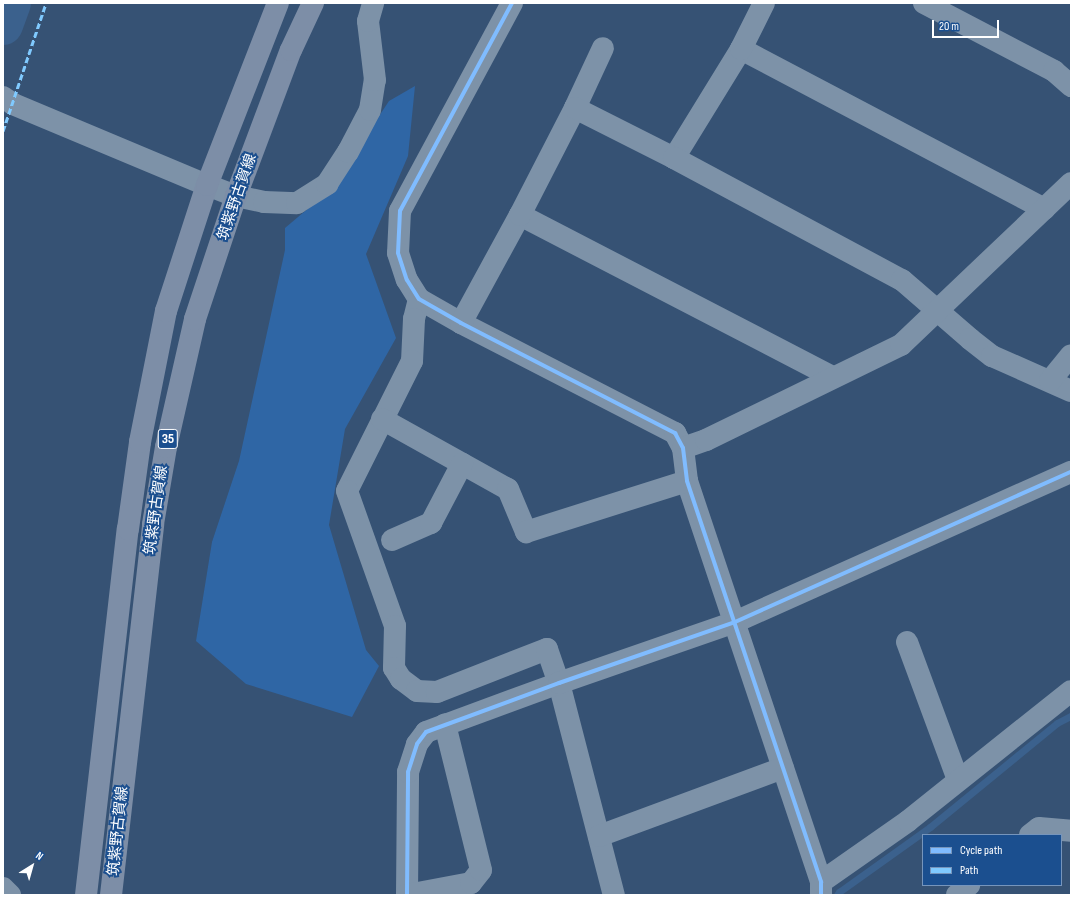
<!DOCTYPE html>
<meta charset="utf-8">
<style>
body{margin:0}
#map{position:relative;width:1074px;height:898px;overflow:hidden;background:#365274;font-family:"Sofia Sans Condensed","Noto Sans JP",sans-serif}
div>[style]{position:absolute}
.green>*{inset:0;background:#2f66a5}
.stream>*{height:7px;margin:-3.5px;padding:0 3.5px;transform-origin:3.5px;border-radius:3.5px;background:#3b618d}
.river>*{height:40px;margin:-20px;padding:0 20px;transform-origin:20px;border-radius:20px;background:#3b618d}
.minor>*{height:22px;margin:-11px;padding:0 11px;transform-origin:11px;border-radius:11px;background:#7d92a8}
.tertiary>*{height:22px;margin:-11px;padding:0 11px;transform-origin:11px;border-radius:11px;background:#7d92a8}
.primary>*{height:22px;margin:-11px;padding:0 11px;transform-origin:11px;border-radius:11px;background:#7d8ea7}
.quiet>*{height:3px;margin-top:-1.5px;transform-origin:0;background:repeating-linear-gradient(90deg,#80caff 0 6px,transparent 0 9px)}
.cycleway>*{height:4px;margin:-2px;padding:0 2px;transform-origin:2px;border-radius:2px;background:#80bcff}
span{translate:-50% -50%;white-space:nowrap;text-align:center;line-height:1.15;-webkit-text-stroke:4px #1b4f8f;paint-order:stroke}
.shield-label span{padding:1px 3px;background:#1b4f8f;border:1px solid;border-radius:3px;-webkit-text-stroke-width:0}
.shield-label{font-size:14px;color:#fff;font-weight:700}
.street-label{font-size:15px;color:#fff}
.frame{position:absolute;inset:0;border:4px solid #fff;pointer-events:none}
.legend{position:absolute;left:922px;top:834px;width:140px;height:52px;box-sizing:border-box;background:#1b4f8f;border:1px solid #7695bc;margin:0;padding:5px 7px;list-style:none;font-size:12px;color:#fff}
.legend li{display:flex;align-items:center;gap:8px;height:20px}
.legend b{width:20px;border:1px solid #7695bc}
.north{position:absolute;left:12px;top:846px;width:40px;height:40px;-webkit-text-stroke:3px #1b4f8f;paint-order:stroke;rotate:37deg;font-size:11px;font-weight:700;line-height:16px;text-align:center;color:#fff}
.north::after{content:'';display:block;margin:auto;width:14px;height:18px;background:#fff;clip-path:polygon(50% 0,100% 100%,50% 72%,0 100%)}
.scale{position:absolute;left:932px;top:20px;width:67px;height:18px;box-sizing:border-box;border:2px solid #fff;border-top:0;padding-left:5px;font-size:12px;line-height:14px;white-space:nowrap;color:#fff;-webkit-text-stroke:3px #1b4f8f;paint-order:stroke}
</style>
<div id="map">
<div class="green">
<i style="clip-path:polygon(415px 86px,408px 156px,366px 254px,396px 338px,345px 429px,329px 525px,366px 650px,379px 666px,352px 717px,246px 684px,196px 641px,212px 542px,239px 461px,285px 250px,285px 228px,330px 190px,389px 101px)"></i>
</div>
<div class="stream">
<i style="left:837px;top:895px;width:4px;rotate:-56deg"></i>
<i style="left:839px;top:892px;width:112px;rotate:-35.5deg"></i>
<i style="left:930px;top:827px;width:164px;rotate:-39.3deg"></i>
<i style="left:1057px;top:723px;width:16px;rotate:-27deg"></i>
</div>
<div class="river">
<i style="left:3px;top:25px;width:23px;rotate:-70deg"></i>
</div>
<div class="minor">
<i style="left:512px;top:3px;width:236px;rotate:118.3deg"></i>
<i style="left:400px;top:211px;width:42px;rotate:92.7deg"></i>
<i style="left:398px;top:253px;width:28px;rotate:72deg"></i>
<i style="left:407px;top:280px;width:22px;rotate:58deg"></i>
<i style="left:419px;top:299px;width:48px;rotate:29.7deg"></i>
<i style="left:461px;top:323px;width:241px;rotate:27.2deg"></i>
<i style="left:675px;top:433px;width:17px;rotate:62deg"></i>
<i style="left:683px;top:448px;width:33px;rotate:83deg"></i>
<i style="left:687px;top:481px;width:423px;rotate:71.5deg"></i>
<i style="left:821px;top:882px;width:13px;rotate:90deg"></i>
<i style="left:924px;top:3px;width:147px;rotate:27.6deg"></i>
<i style="left:1054px;top:71px;width:23px;rotate:41deg"></i>
<i style="left:741px;top:49px;width:343px;rotate:27.8deg"></i>
<i style="left:575px;top:108px;width:66px;rotate:-65deg"></i>
<i style="left:674px;top:158px;width:128px;rotate:-58.4deg"></i>
<i style="left:741px;top:49px;width:51px;rotate:-63.4deg"></i>
<i style="left:207px;top:185px;width:31px;rotate:21deg"></i>
<i style="left:236px;top:196px;width:29px;rotate:12deg"></i>
<i style="left:264px;top:202px;width:33px;rotate:2deg"></i>
<i style="left:297px;top:203px;width:36px;rotate:-32deg"></i>
<i style="left:327px;top:184px;width:38px;rotate:-57deg"></i>
<i style="left:348px;top:152px;width:47px;rotate:-62.4deg"></i>
<i style="left:370px;top:110px;width:30px;rotate:-81deg"></i>
<i style="left:375px;top:80px;width:59px;rotate:-96.8deg"></i>
<i style="left:368px;top:21px;width:19px;rotate:-74deg"></i>
<i style="left:520px;top:215px;width:352px;rotate:27.4deg"></i>
<i style="left:419px;top:299px;width:21px;rotate:104deg"></i>
<i style="left:414px;top:319px;width:42px;rotate:92.7deg"></i>
<i style="left:412px;top:361px;width:145px;rotate:116.6deg"></i>
<i style="left:347px;top:491px;width:143px;rotate:70.4deg"></i>
<i style="left:395px;top:626px;width:42px;rotate:91.4deg"></i>
<i style="left:394px;top:668px;width:13px;rotate:58deg"></i>
<i style="left:401px;top:679px;width:20px;rotate:37deg"></i>
<i style="left:417px;top:691px;width:20px;rotate:3deg"></i>
<i style="left:437px;top:692px;width:118px;rotate:-21.4deg"></i>
<i style="left:547px;top:649px;width:36px;rotate:71deg"></i>
<i style="left:559px;top:683px;width:219px;rotate:75.5deg"></i>
<i style="left:461px;top:323px;width:123px;rotate:-61.4deg"></i>
<i style="left:520px;top:215px;width:120px;rotate:-62.8deg"></i>
<i style="left:575px;top:108px;width:111px;rotate:26.8deg"></i>
<i style="left:674px;top:158px;width:259px;rotate:28.2deg"></i>
<i style="left:902px;top:280px;width:90px;rotate:40.9deg"></i>
<i style="left:970px;top:339px;width:28px;rotate:38deg"></i>
<i style="left:992px;top:356px;width:86px;rotate:23.9deg"></i>
<i style="left:1050px;top:381px;width:33px;rotate:-51deg"></i>
<i style="left:382px;top:419px;width:144px;rotate:29.1deg"></i>
<i style="left:508px;top:489px;width:47px;rotate:67.3deg"></i>
<i style="left:526px;top:532px;width:169px;rotate:-17.6deg"></i>
<i style="left:683px;top:448px;width:24px;rotate:-19deg"></i>
<i style="left:706px;top:440px;width:217px;rotate:-26deg"></i>
<i style="left:901px;top:345px;width:235px;rotate:-43.6deg"></i>
<i style="left:392px;top:540px;width:43px;rotate:-23.6deg"></i>
<i style="left:431px;top:523px;width:67px;rotate:-62.3deg"></i>
<i style="left:907px;top:642px;width:147px;rotate:69.7deg"></i>
<i style="left:1030px;top:835px;width:11px;rotate:-38deg"></i>
<i style="left:1039px;top:828px;width:32px;rotate:5deg"></i>
<i style="left:599px;top:836px;width:196px;rotate:-20.3deg"></i>
<i style="left:821px;top:882px;width:106px;rotate:-35deg"></i>
<i style="left:908px;top:821px;width:208px;rotate:-38.6deg"></i>
<i style="left:3px;top:888px;width:10px;rotate:45deg"></i>
<i style="left:407px;top:895px;width:123px;rotate:-89.5deg"></i>
<i style="left:408px;top:772px;width:29px;rotate:-72deg"></i>
<i style="left:417px;top:744px;width:15px;rotate:-53deg"></i>
<i style="left:426px;top:732px;width:142px;rotate:-20.2deg"></i>
<i style="left:559px;top:683px;width:186px;rotate:-19.1deg"></i>
<i style="left:735px;top:622px;width:368px;rotate:-24.1deg"></i>
<i style="left:407px;top:895px;width:65px;rotate:-10.6deg"></i>
<i style="left:471px;top:883px;width:16px;rotate:-52deg"></i>
<i style="left:481px;top:870px;width:150px;rotate:-103.9deg"></i>
<i style="left:957px;top:895px;width:16px;rotate:-40deg"></i>
</div>
<div class="tertiary">
<i style="left:3px;top:97px;width:12px;rotate:35deg"></i>
<i style="left:13px;top:104px;width:210px;rotate:22.7deg"></i>
</div>
<div class="primary">
<i style="left:86px;top:895px;width:368px;rotate:-83.5deg"></i>
<i style="left:128px;top:529px;width:88px;rotate:-82.1deg"></i>
<i style="left:140px;top:442px;width:134px;rotate:-78.8deg"></i>
<i style="left:166px;top:311px;width:133px;rotate:-72deg"></i>
<i style="left:207px;top:185px;width:195px;rotate:-68.7deg"></i>
<i style="left:111px;top:895px;width:373px;rotate:-83.5deg"></i>
<i style="left:153px;top:524px;width:78px;rotate:-80.4deg"></i>
<i style="left:166px;top:447px;width:131px;rotate:-77.2deg"></i>
<i style="left:195px;top:319px;width:130px;rotate:-71.6deg"></i>
<i style="left:236px;top:196px;width:156px;rotate:-69.4deg"></i>
<i style="left:291px;top:50px;width:52px;rotate:-64.9deg"></i>
</div>
<div class="quiet">
<i style="left:3px;top:131px;width:135px;rotate:-71.4deg"></i>
</div>
<div class="cycleway">
<i style="left:512px;top:3px;width:236px;rotate:118.3deg"></i>
<i style="left:400px;top:211px;width:42px;rotate:92.7deg"></i>
<i style="left:398px;top:253px;width:28px;rotate:72deg"></i>
<i style="left:407px;top:280px;width:22px;rotate:58deg"></i>
<i style="left:419px;top:299px;width:48px;rotate:29.7deg"></i>
<i style="left:461px;top:323px;width:241px;rotate:27.2deg"></i>
<i style="left:675px;top:433px;width:17px;rotate:62deg"></i>
<i style="left:683px;top:448px;width:33px;rotate:83deg"></i>
<i style="left:687px;top:481px;width:423px;rotate:71.5deg"></i>
<i style="left:821px;top:882px;width:13px;rotate:90deg"></i>
<i style="left:407px;top:895px;width:123px;rotate:-89.5deg"></i>
<i style="left:408px;top:772px;width:29px;rotate:-72deg"></i>
<i style="left:417px;top:744px;width:15px;rotate:-53deg"></i>
<i style="left:426px;top:732px;width:142px;rotate:-20.2deg"></i>
<i style="left:559px;top:683px;width:186px;rotate:-19.1deg"></i>
<i style="left:735px;top:622px;width:368px;rotate:-24.1deg"></i>
</div>
<div class="shield-label">
<span style="left:168px;top:439px">35</span>
</div>
<div class="street-label">
<span style="left:237px;top:197px;rotate:-71deg">筑紫野古賀線</span>
<span style="left:156px;top:510px;rotate:-82deg">筑紫野古賀線</span>
<span style="left:118px;top:831px;rotate:-84deg">筑紫野古賀線</span>
</div>
<div class="frame"></div>
<ul class="legend">
<li><b style="height:5px;background:#80bcff"></b>Cycle path</li>
<li><b style="height:5px;background:#80caff"></b>Path</li>
</ul>
<div class="north">N</div>
<div class="scale">20 m</div>
</div>
